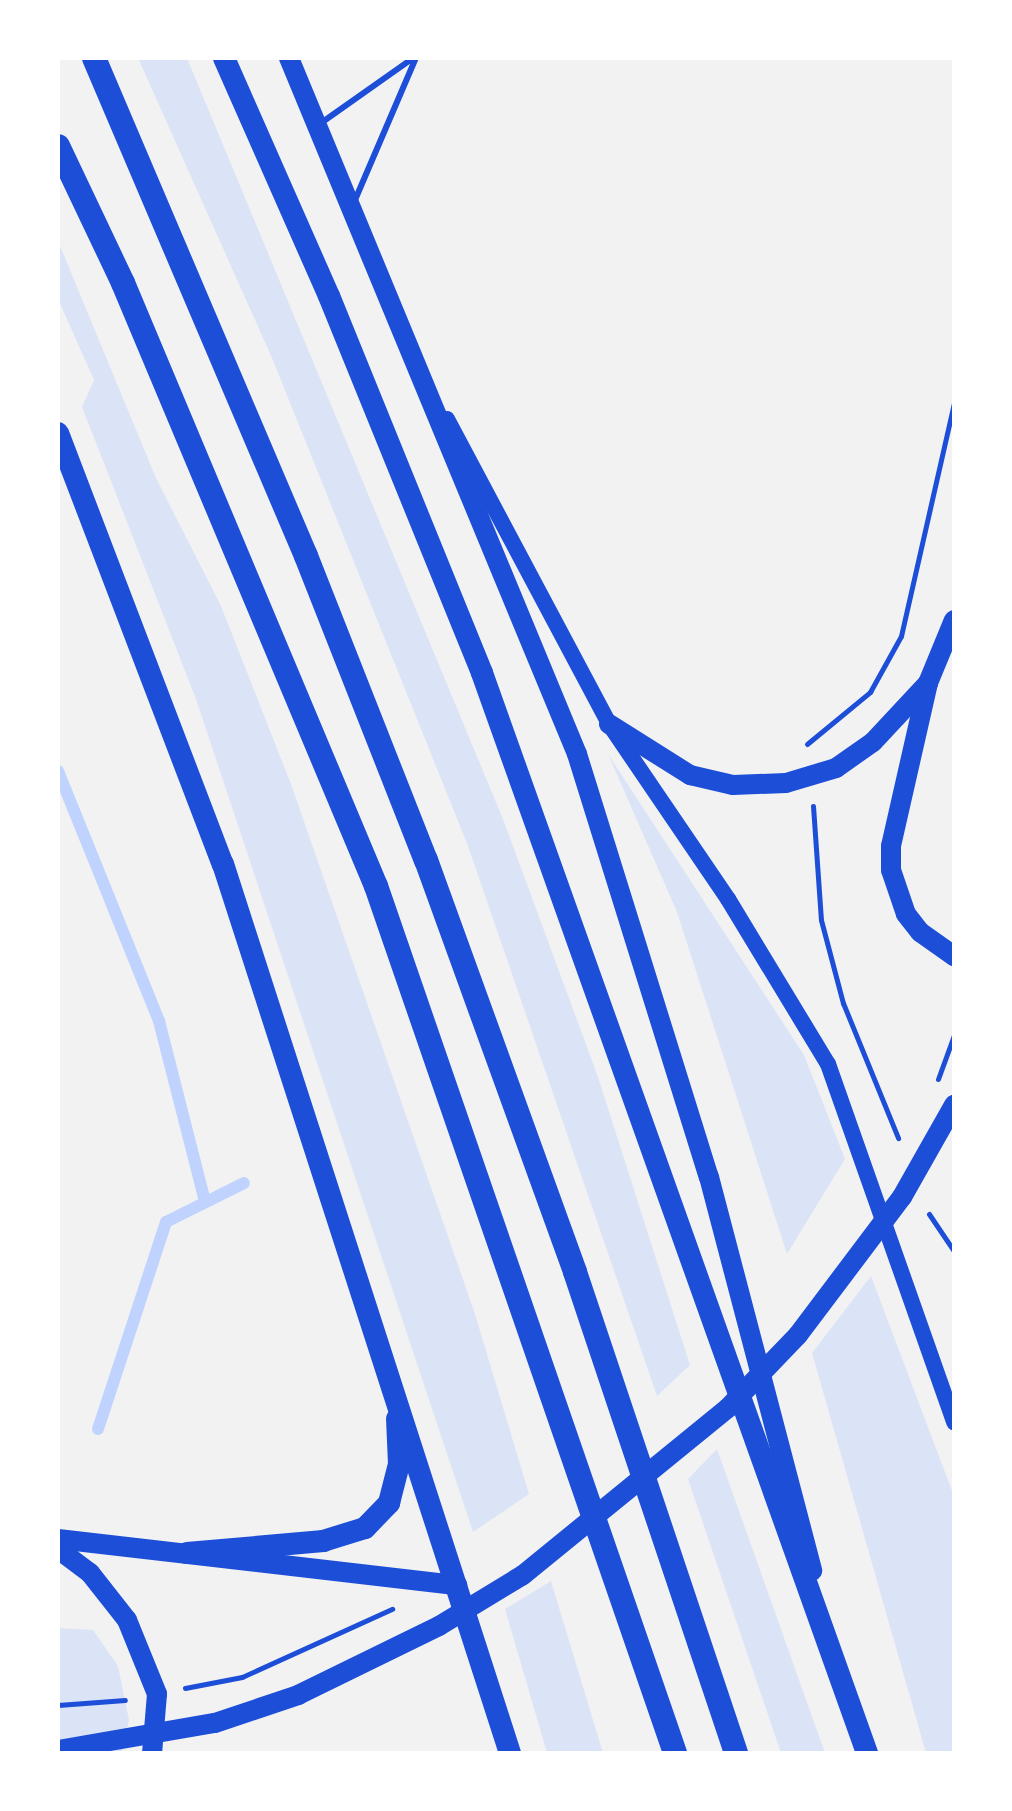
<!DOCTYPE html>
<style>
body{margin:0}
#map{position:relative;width:1012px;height:1811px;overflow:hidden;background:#f2f2f2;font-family:Figtree,sans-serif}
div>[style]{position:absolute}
.green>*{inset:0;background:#dbe4f7}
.stream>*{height:12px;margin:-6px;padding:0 6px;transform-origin:6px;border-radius:6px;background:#bfd3fe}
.path>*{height:5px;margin:-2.5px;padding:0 2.5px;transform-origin:2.5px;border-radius:2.5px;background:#1d4ed8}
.service>*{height:6px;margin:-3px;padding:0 3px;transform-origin:3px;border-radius:3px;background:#1d4ed8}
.secondary>*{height:16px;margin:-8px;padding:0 8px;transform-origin:8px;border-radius:8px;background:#1d4ed8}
.primary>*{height:20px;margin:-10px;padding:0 10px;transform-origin:10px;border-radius:10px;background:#1d4ed8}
.trunk>*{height:22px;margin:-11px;padding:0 11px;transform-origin:11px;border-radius:11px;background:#1d4ed8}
.motorway>*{height:24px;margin:-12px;padding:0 12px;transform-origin:12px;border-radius:12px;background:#1d4ed8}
span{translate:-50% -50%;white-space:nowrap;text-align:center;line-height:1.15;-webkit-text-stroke:6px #fff;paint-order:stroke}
.frame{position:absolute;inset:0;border:60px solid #fff;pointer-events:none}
</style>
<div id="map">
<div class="green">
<i style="clip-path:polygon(138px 58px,187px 58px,503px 819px,598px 1077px,690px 1365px,657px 1396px,468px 846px,272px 358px)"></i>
<i style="clip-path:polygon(58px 241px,156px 478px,221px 606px,291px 784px,475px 1314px,529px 1494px,473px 1532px,196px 699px,82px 407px,94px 380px,58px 299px)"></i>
<i style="clip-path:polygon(608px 754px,804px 1055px,845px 1159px,787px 1254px,677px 912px)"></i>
<i style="clip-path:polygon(871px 1276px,954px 1496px,954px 1753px,926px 1753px,812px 1353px)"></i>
<i style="clip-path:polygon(717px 1449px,825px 1753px,781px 1753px,688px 1479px)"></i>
<i style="clip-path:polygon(551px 1581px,603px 1753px,547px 1753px,505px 1609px)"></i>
<i style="clip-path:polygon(58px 1628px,93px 1630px,118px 1666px,129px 1720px,122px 1753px,58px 1753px)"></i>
</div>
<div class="stream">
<i style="left:58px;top:771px;width:270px;rotate:68deg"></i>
<i style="left:159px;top:1021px;width:187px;rotate:75.7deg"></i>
<i style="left:98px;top:1429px;width:218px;rotate:-71.8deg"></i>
<i style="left:166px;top:1222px;width:87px;rotate:-26.6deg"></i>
</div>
<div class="path">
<i style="left:807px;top:744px;width:82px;rotate:-39.5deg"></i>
<i style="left:870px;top:692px;width:64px;rotate:-61deg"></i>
<i style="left:901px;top:636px;width:239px;rotate:-77.2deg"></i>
<i style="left:813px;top:806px;width:114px;rotate:86deg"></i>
<i style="left:821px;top:920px;width:86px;rotate:75.2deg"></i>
<i style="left:843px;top:1003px;width:146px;rotate:67.8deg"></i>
<i style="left:938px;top:1079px;width:47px;rotate:-70deg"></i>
<i style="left:929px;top:1214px;width:45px;rotate:56deg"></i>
<i style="left:185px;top:1688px;width:58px;rotate:-10.9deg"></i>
<i style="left:242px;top:1677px;width:165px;rotate:-24.4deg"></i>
<i style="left:58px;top:1705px;width:67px;rotate:-4.3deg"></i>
</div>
<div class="service">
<i style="left:321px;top:123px;width:113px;rotate:-35.2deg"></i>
<i style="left:355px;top:200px;width:155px;rotate:-66.8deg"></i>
</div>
<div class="secondary">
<i style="left:447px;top:419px;width:345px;rotate:62deg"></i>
<i style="left:609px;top:724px;width:212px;rotate:55.8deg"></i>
<i style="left:728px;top:899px;width:193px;rotate:58.8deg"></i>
<i style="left:828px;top:1064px;width:380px;rotate:70.6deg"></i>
</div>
<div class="primary">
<i style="left:289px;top:58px;width:753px;rotate:67.52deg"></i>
<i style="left:577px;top:754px;width:443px;rotate:72.7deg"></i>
<i style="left:709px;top:1177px;width:407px;rotate:75.3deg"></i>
<i style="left:928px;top:683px;width:167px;rotate:102.8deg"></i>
<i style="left:891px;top:846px;width:24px;rotate:90deg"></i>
<i style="left:891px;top:870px;width:46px;rotate:71.2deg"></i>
<i style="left:906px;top:914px;width:23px;rotate:52deg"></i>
<i style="left:920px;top:932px;width:42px;rotate:35.2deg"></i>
<i style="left:609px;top:724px;width:96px;rotate:32.2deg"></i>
<i style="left:690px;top:775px;width:44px;rotate:13.1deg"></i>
<i style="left:733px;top:785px;width:53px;rotate:-2.2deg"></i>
<i style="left:786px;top:783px;width:52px;rotate:-16.7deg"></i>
<i style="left:836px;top:768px;width:45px;rotate:-35.1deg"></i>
<i style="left:873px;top:742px;width:81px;rotate:-47deg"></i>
<i style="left:928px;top:683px;width:68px;rotate:-67.6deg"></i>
<i style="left:58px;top:1539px;width:402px;rotate:6.6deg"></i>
<i style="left:58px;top:1549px;width:40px;rotate:37deg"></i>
<i style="left:90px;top:1573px;width:60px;rotate:51.8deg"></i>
<i style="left:127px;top:1620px;width:80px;rotate:67.9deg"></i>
<i style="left:157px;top:1694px;width:59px;rotate:94.8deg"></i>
<i style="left:58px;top:1750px;width:159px;rotate:-9.8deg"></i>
<i style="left:215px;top:1723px;width:88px;rotate:-18.6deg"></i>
<i style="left:298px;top:1695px;width:157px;rotate:-26.1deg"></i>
<i style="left:439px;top:1626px;width:98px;rotate:-31.3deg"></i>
<i style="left:523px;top:1575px;width:264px;rotate:-39.2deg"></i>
<i style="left:728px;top:1408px;width:101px;rotate:-46.2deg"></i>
<i style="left:798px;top:1335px;width:173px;rotate:-53deg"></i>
<i style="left:902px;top:1197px;width:106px;rotate:-60.5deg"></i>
</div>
<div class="trunk">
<i style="left:224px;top:58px;width:260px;rotate:66.2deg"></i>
<i style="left:329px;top:296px;width:407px;rotate:67.9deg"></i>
<i style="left:482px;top:673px;width:1147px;rotate:70.38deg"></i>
<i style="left:58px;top:433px;width:462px;rotate:69.1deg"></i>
<i style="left:223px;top:864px;width:934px;rotate:72.11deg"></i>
<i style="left:187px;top:1553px;width:137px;rotate:-5deg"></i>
<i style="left:323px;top:1541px;width:44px;rotate:-17.2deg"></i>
<i style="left:365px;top:1528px;width:35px;rotate:-46deg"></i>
<i style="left:389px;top:1503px;width:40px;rotate:-75.6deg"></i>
<i style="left:399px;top:1464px;width:45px;rotate:-92.5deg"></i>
</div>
<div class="motorway">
<i style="left:94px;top:58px;width:541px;rotate:66.94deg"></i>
<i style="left:306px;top:556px;width:327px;rotate:68.5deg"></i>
<i style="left:426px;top:860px;width:438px;rotate:70.1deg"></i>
<i style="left:575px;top:1272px;width:507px;rotate:71.49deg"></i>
<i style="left:58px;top:146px;width:152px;rotate:64.6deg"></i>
<i style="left:123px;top:283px;width:654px;rotate:67.24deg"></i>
<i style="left:376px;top:886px;width:917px;rotate:70.97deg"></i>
</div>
<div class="frame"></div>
</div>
